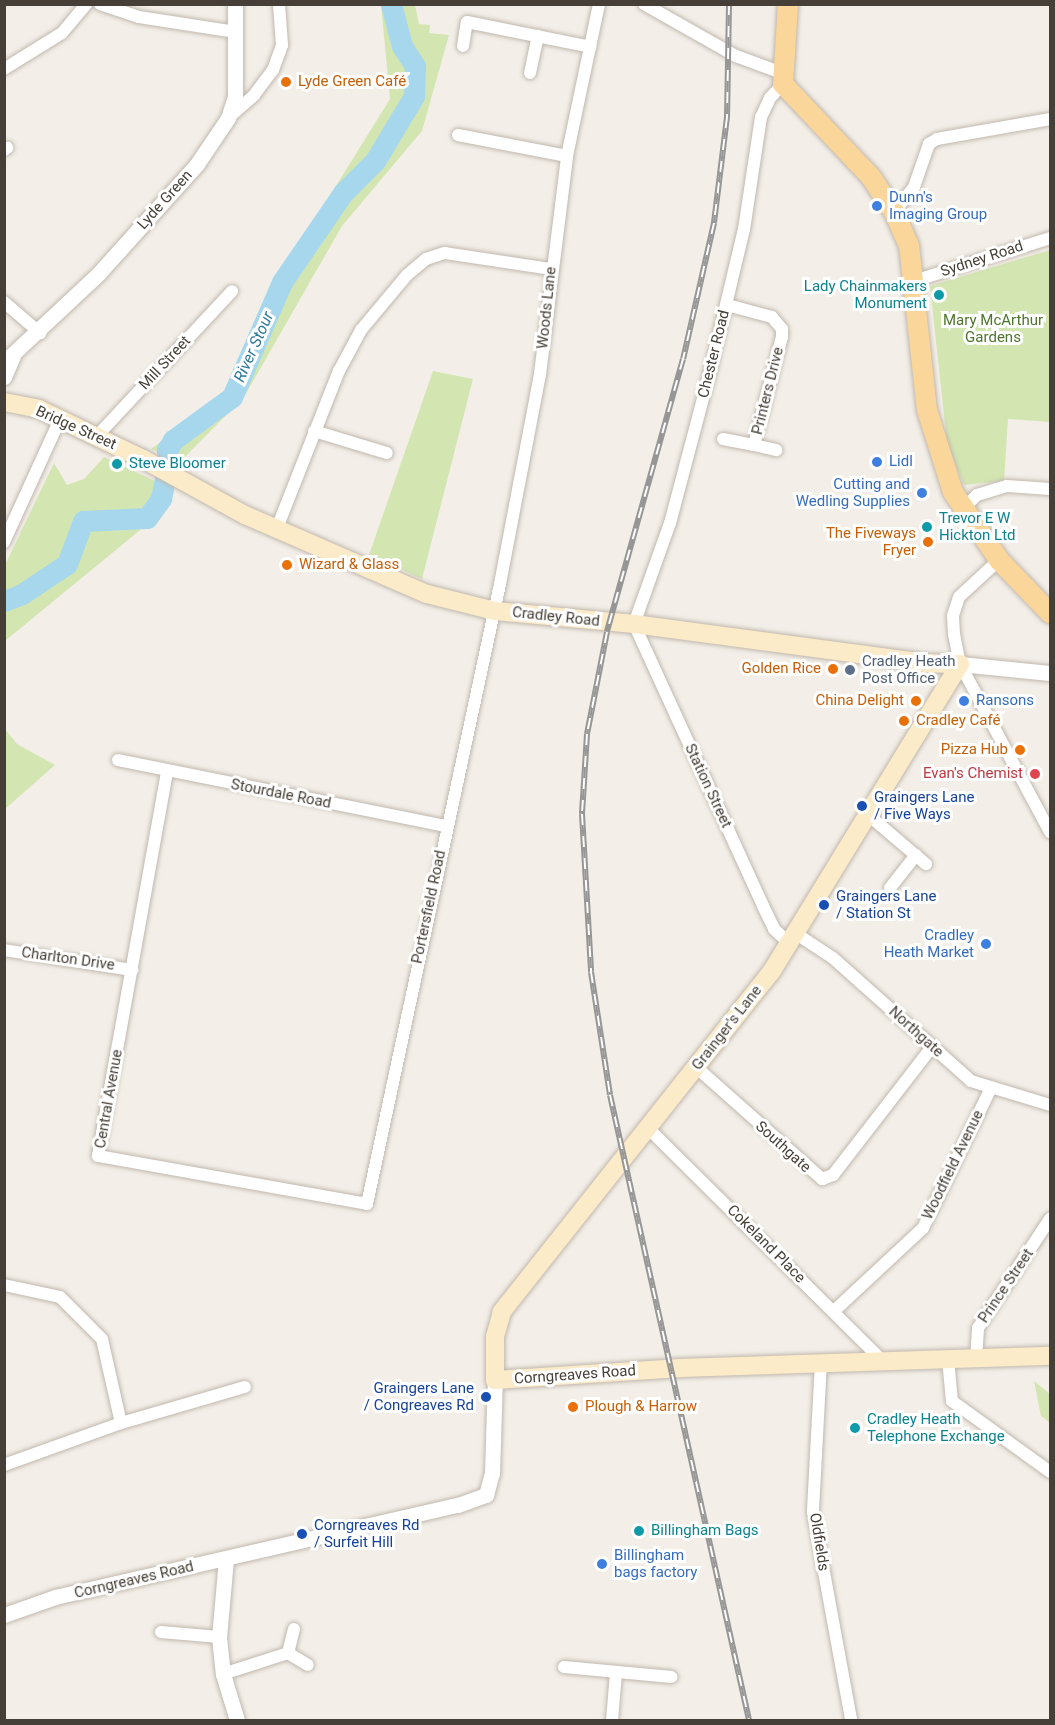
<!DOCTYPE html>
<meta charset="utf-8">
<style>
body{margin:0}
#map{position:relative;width:1055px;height:1725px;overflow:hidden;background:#f3efe8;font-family:Roboto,sans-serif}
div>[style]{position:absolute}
.green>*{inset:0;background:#d3e6b2}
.river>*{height:21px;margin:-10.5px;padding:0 10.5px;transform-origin:10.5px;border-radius:10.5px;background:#a7d7ed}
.roads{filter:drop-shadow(0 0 2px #c1b8ae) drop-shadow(0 0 2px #c1b8ae)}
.minor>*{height:12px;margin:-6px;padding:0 6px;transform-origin:6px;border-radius:6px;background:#fff}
.tertiary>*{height:15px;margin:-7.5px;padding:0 7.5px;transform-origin:7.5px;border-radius:7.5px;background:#fff}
.secondary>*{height:18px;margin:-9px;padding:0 9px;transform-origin:9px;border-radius:9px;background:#fcebc9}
.primary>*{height:20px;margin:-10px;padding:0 10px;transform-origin:10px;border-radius:10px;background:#fad69a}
.rail>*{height:6px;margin-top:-3px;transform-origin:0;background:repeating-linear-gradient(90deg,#fff 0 11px,#969696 0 22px);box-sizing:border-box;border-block:2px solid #969696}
.dots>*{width:16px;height:16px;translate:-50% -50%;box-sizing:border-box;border:3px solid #fff;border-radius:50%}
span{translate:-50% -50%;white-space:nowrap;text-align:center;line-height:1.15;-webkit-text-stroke:6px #fff;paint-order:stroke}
.food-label{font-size:15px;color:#c56008}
.left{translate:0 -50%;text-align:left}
.right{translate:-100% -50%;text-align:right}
.shop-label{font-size:15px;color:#366cbe}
.street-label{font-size:15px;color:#463f37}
.culture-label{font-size:15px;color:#0d838f}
.park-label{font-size:15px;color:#4f752c}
.service-label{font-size:15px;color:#4e5e75}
.health-label{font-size:15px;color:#be3a42}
.transit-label{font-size:15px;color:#164399}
.water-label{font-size:16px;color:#30799d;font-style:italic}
.frame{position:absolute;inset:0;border:6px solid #463f37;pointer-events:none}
</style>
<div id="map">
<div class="green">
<i style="clip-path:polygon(381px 5px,415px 5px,419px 24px,430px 25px,429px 33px,449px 35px,422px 131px,342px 226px,244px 397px,181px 461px,151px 449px,230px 390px,257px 318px,278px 279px,390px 99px)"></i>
<i style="clip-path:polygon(1050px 250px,1050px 422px,1008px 419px,1004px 481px,964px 485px,947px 443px,930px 286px)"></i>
<i style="clip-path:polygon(433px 371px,473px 379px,422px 579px,369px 555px)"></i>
<i style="clip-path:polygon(104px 457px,174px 490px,162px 512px,5px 641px,5px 565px,54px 463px,67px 485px,84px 479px)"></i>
<i style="clip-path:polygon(4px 728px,17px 744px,55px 765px,5px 809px)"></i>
<i style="clip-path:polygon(1034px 1381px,1050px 1394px,1050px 1423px,1041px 1416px)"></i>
</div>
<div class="river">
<i style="left:4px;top:601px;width:19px;rotate:-21deg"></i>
<i style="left:22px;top:594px;width:54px;rotate:-33.7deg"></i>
<i style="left:67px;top:564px;width:46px;rotate:-69.6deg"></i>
<i style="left:83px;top:521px;width:64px;rotate:-2.7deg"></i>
<i style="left:147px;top:518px;width:24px;rotate:-54deg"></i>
<i style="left:161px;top:499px;width:38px;rotate:-79deg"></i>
<i style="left:168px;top:462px;width:12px;rotate:-95deg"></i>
<i style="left:167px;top:450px;width:12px;rotate:-59deg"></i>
<i style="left:173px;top:440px;width:73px;rotate:-36.1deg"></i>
<i style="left:232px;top:397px;width:125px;rotate:-66.5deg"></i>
<i style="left:282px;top:282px;width:108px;rotate:-55.6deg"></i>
<i style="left:343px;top:193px;width:45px;rotate:-45deg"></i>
<i style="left:375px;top:161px;width:76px;rotate:-59deg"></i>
<i style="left:414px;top:96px;width:30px;rotate:-88deg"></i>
<i style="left:415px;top:66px;width:24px;rotate:-123deg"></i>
<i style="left:402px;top:46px;width:43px;rotate:-104.7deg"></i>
</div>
<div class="roads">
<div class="minor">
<i style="left:100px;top:4px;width:41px;rotate:18.4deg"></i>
<i style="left:139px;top:17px;width:98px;rotate:8.8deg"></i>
<i style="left:644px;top:4px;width:106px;rotate:29.5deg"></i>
<i style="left:736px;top:56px;width:49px;rotate:20.3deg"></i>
<i style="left:463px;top:46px;width:24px;rotate:-81deg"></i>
<i style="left:467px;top:22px;width:126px;rotate:11.4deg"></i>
<i style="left:4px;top:69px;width:68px;rotate:-31.8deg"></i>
<i style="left:62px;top:33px;width:38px;rotate:-50deg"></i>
<i style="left:530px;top:73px;width:38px;rotate:-78deg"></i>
<i style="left:783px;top:84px;width:19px;rotate:133deg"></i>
<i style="left:770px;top:98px;width:21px;rotate:115deg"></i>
<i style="left:761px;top:117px;width:113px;rotate:98.6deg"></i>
<i style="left:744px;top:229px;width:147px;rotate:103.4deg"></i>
<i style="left:710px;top:372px;width:156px;rotate:104.8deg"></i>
<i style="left:670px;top:523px;width:107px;rotate:109.6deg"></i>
<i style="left:634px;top:624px;width:310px;rotate:65.4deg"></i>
<i style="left:763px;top:906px;width:25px;rotate:64deg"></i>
<i style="left:774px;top:929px;width:21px;rotate:43deg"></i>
<i style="left:228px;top:118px;width:35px;rotate:-41deg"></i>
<i style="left:254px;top:95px;width:31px;rotate:-53deg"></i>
<i style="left:273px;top:70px;width:27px;rotate:-70deg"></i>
<i style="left:282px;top:45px;width:41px;rotate:-94.2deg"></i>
<i style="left:458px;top:135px;width:111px;rotate:10.9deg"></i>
<i style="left:4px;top:150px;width:4px;rotate:-34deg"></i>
<i style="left:894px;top:212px;width:32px;rotate:-51deg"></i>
<i style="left:914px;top:187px;width:46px;rotate:-70.8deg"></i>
<i style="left:929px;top:144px;width:9px;rotate:-32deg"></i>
<i style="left:937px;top:139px;width:115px;rotate:-10deg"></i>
<i style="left:914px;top:281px;width:143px;rotate:-17.5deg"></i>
<i style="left:4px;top:302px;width:48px;rotate:40.7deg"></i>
<i style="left:314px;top:431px;width:76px;rotate:16.8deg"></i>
<i style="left:97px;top:436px;width:198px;rotate:-47deg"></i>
<i style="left:723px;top:439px;width:32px;rotate:11deg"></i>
<i style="left:754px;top:445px;width:112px;rotate:-75.5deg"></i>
<i style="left:782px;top:337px;width:8px;rotate:-90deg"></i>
<i style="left:782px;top:329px;width:16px;rotate:-130deg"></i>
<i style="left:772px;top:317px;width:47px;rotate:-165.1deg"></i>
<i style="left:754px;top:445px;width:23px;rotate:13deg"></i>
<i style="left:963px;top:509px;width:20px;rotate:-45deg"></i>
<i style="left:977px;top:495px;width:31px;rotate:-17deg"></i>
<i style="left:1007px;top:486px;width:43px;rotate:4deg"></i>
<i style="left:277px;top:528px;width:169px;rotate:-68.5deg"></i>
<i style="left:339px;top:371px;width:47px;rotate:-61.8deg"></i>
<i style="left:361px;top:330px;width:72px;rotate:-50.1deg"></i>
<i style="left:407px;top:275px;width:25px;rotate:-40deg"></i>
<i style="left:426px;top:259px;width:20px;rotate:-18deg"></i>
<i style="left:445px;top:253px;width:107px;rotate:8.6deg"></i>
<i style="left:4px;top:542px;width:135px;rotate:-65.5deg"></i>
<i style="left:999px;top:560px;width:54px;rotate:137.2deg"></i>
<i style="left:959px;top:597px;width:20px;rotate:108deg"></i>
<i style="left:953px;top:616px;width:18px;rotate:87deg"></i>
<i style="left:954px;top:634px;width:31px;rotate:79deg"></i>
<i style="left:960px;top:664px;width:191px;rotate:61.8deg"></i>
<i style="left:118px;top:760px;width:335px;rotate:11.4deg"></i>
<i style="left:167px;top:772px;width:390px;rotate:100.2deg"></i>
<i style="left:98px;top:1156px;width:273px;rotate:10.1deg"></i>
<i style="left:367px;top:1204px;width:634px;rotate:-77.89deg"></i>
<i style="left:500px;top:584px;width:214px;rotate:-79.2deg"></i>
<i style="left:540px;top:374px;width:220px;rotate:-82.9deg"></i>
<i style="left:567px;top:156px;width:155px;rotate:-78.1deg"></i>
<i style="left:866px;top:813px;width:79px;rotate:40.4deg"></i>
<i style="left:890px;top:888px;width:42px;rotate:-51.8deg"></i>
<i style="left:795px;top:933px;width:45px;rotate:33.3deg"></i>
<i style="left:833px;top:958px;width:185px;rotate:41.7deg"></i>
<i style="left:971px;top:1081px;width:83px;rotate:16.9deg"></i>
<i style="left:4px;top:950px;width:130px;rotate:8.9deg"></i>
<i style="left:696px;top:1067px;width:169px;rotate:41.6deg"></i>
<i style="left:822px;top:1179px;width:12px;rotate:-20deg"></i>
<i style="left:833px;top:1175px;width:162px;rotate:-52.3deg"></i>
<i style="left:648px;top:1128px;width:331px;rotate:44.8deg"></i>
<i style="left:4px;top:1285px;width:57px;rotate:12.1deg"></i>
<i style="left:60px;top:1297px;width:59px;rotate:45deg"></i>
<i style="left:102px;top:1339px;width:86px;rotate:77.3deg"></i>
<i style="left:834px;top:1311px;width:122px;rotate:-43deg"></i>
<i style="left:923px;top:1228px;width:153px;rotate:-64.1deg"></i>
<i style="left:976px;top:1358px;width:30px;rotate:-86deg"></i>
<i style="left:978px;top:1328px;width:131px;rotate:-56.6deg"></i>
<i style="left:948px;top:1359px;width:42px;rotate:84.6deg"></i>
<i style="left:952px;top:1401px;width:121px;rotate:35.9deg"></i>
<i style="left:821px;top:1362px;width:150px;rotate:93.1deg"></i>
<i style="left:813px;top:1512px;width:211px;rotate:79.6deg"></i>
<i style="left:4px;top:1465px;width:124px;rotate:-19.7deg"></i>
<i style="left:121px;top:1423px;width:129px;rotate:-16.2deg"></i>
<i style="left:294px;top:1629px;width:25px;rotate:104deg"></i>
<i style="left:288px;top:1653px;width:23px;rotate:31deg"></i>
<i style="left:161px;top:1632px;width:58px;rotate:4.9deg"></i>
<i style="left:564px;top:1667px;width:108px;rotate:5.3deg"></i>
<i style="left:223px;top:1674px;width:68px;rotate:-17.9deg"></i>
<i style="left:612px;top:1720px;width:47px;rotate:-85.1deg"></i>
</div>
<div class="tertiary">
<i style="left:4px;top:362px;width:130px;rotate:-43.1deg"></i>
<i style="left:99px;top:273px;width:147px;rotate:-48deg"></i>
<i style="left:197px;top:164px;width:55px;rotate:-56deg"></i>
<i style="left:228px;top:118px;width:22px;rotate:-72deg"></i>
<i style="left:235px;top:97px;width:93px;rotate:-90deg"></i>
<i style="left:4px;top:377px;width:23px;rotate:-67deg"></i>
<i style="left:960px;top:664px;width:90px;rotate:5.7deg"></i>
<i style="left:226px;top:1559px;width:78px;rotate:95.1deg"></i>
<i style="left:219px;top:1637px;width:37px;rotate:84deg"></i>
<i style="left:223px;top:1674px;width:48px;rotate:73.1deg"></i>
<i style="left:4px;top:1615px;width:54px;rotate:-19.4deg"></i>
<i style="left:55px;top:1597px;width:413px;rotate:-12.9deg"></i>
<i style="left:458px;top:1505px;width:30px;rotate:-20deg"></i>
<i style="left:486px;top:1495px;width:23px;rotate:-75deg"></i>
<i style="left:492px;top:1473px;width:93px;rotate:-88.2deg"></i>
</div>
<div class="secondary">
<i style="left:4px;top:402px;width:36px;rotate:11deg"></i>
<i style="left:39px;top:409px;width:115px;rotate:25.7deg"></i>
<i style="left:143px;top:459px;width:116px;rotate:28.8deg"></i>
<i style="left:245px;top:515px;width:198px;rotate:23.5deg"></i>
<i style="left:427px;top:594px;width:70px;rotate:14deg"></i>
<i style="left:495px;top:611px;width:140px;rotate:5.3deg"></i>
<i style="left:634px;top:624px;width:294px;rotate:7.6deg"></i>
<i style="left:925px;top:663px;width:35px;rotate:2deg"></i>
<i style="left:960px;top:664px;width:361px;rotate:121.5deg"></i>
<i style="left:771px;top:972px;width:434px;rotate:128.4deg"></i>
<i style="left:502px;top:1312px;width:26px;rotate:106deg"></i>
<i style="left:495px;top:1337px;width:43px;rotate:90deg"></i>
<i style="left:495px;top:1380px;width:186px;rotate:-3.7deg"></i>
<i style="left:681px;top:1368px;width:369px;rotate:-1.9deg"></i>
</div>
<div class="primary">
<i style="left:788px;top:4px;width:80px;rotate:93.6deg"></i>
<i style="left:783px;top:84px;width:128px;rotate:46.6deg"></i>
<i style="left:871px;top:177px;width:42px;rotate:56.7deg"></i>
<i style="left:894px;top:212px;width:36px;rotate:66deg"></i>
<i style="left:909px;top:245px;width:166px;rotate:83.8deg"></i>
<i style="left:927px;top:410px;width:86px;rotate:72.4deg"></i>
<i style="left:953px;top:492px;width:82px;rotate:55.9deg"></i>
<i style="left:999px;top:560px;width:74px;rotate:46.1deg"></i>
</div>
</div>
<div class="rail">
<i style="left:729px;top:4px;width:113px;rotate:91deg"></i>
<i style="left:727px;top:117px;width:107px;rotate:97deg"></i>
<i style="left:714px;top:223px;width:139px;rotate:102.8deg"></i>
<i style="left:683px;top:359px;width:283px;rotate:105.6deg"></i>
<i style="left:607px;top:632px;width:104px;rotate:101.1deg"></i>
<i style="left:587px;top:734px;width:80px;rotate:93.6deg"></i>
<i style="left:582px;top:814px;width:158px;rotate:86.7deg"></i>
<i style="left:591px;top:972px;width:124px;rotate:81.2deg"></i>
<i style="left:610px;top:1095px;width:640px;rotate:77.46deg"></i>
</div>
<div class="dots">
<i style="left:286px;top:82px;background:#e8710a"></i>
<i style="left:877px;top:206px;background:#3f7fe0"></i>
<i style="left:939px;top:295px;background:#0f9aa8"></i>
<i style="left:877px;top:462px;background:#3f7fe0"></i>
<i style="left:117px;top:464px;background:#0f9aa8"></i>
<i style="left:922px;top:493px;background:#3f7fe0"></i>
<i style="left:927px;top:527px;background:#0f9aa8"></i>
<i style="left:928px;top:542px;background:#e8710a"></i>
<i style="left:287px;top:565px;background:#e8710a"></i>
<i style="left:833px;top:669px;background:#e8710a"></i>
<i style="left:850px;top:670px;background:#5c6f8a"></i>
<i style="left:916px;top:701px;background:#e8710a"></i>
<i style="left:964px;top:701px;background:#3f7fe0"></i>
<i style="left:904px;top:721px;background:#e8710a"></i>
<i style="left:1020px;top:750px;background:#e8710a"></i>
<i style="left:1035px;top:774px;background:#e0444e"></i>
<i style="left:862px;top:806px;background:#1a4fb4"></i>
<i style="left:824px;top:905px;background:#1a4fb4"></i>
<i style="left:986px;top:944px;background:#3f7fe0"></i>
<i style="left:486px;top:1397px;background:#1a4fb4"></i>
<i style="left:573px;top:1407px;background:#e8710a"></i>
<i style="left:855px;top:1428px;background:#0f9aa8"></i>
<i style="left:639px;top:1531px;background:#0f9aa8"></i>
<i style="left:302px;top:1534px;background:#1a4fb4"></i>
<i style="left:602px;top:1564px;background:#3f7fe0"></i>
</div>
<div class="food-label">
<span class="left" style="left:298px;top:82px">Lyde Green Café</span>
<span class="right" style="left:916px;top:542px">The Fiveways<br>Fryer</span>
<span class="left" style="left:299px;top:565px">Wizard &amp; Glass</span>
<span class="right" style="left:821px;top:669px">Golden Rice</span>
<span class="right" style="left:904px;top:701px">China Delight</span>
<span class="left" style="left:916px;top:721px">Cradley Café</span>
<span class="right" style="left:1008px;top:750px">Pizza Hub</span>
<span class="left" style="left:585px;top:1407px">Plough &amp; Harrow</span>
</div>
<div class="shop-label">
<span class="left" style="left:889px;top:206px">Dunn's<br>Imaging Group</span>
<span class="left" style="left:889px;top:462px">Lidl</span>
<span class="right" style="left:910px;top:493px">Cutting and<br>Wedling Supplies</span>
<span class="left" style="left:976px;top:701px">Ransons</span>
<span class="right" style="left:974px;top:944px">Cradley<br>Heath Market</span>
<span class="left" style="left:614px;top:1564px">Billingham<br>bags factory</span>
</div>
<div class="street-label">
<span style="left:165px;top:200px;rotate:-48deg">Lyde Green</span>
<span style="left:982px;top:259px;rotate:-18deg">Sydney Road</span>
<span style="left:547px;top:308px;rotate:-84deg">Woods Lane</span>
<span style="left:714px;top:354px;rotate:-76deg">Chester Road</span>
<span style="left:165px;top:363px;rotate:-47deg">Mill Street</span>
<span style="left:768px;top:391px;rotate:-76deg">Printers Drive</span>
<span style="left:76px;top:428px;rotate:24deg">Bridge Street</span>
<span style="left:556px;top:617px;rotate:6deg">Cradley Road</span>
<span style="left:708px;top:786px;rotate:65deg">Station Street</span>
<span style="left:281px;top:794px;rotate:11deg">Stourdale Road</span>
<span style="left:429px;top:907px;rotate:-78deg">Portersfield Road</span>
<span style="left:68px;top:959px;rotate:8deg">Charlton Drive</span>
<span style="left:727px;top:1028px;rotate:-52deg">Grainger's Lane</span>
<span style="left:916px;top:1032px;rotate:42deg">Northgate</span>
<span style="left:109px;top:1099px;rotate:-80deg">Central Avenue</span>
<span style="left:783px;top:1147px;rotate:42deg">Southgate</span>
<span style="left:953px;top:1165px;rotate:-64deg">Woodfield Avenue</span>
<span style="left:766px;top:1244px;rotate:45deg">Cokeland Place</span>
<span style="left:1006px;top:1286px;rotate:-56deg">Prince Street</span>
<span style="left:575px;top:1375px;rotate:-4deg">Corngreaves Road</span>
<span style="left:819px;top:1542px;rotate:81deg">Oldfields</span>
<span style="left:134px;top:1580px;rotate:-13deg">Corngreaves Road</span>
</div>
<div class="culture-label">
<span class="right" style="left:927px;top:295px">Lady Chainmakers<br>Monument</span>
<span class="left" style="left:129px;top:464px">Steve Bloomer</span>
<span class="left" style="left:939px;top:527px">Trevor E W<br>Hickton Ltd</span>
<span class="left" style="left:867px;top:1428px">Cradley Heath<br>Telephone Exchange</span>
<span class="left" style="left:651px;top:1531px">Billingham Bags</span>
</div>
<div class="park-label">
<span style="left:993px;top:329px">Mary McArthur<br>Gardens</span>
</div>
<div class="service-label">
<span class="left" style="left:862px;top:670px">Cradley Heath<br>Post Office</span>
</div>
<div class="health-label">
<span class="right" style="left:1023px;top:774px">Evan's Chemist</span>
</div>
<div class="transit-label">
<span class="left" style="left:874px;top:806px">Graingers Lane<br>/ Five Ways</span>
<span class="left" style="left:836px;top:905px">Graingers Lane<br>/ Station St</span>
<span class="right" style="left:474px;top:1397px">Graingers Lane<br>/ Congreaves Rd</span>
<span class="left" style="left:314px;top:1534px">Corngreaves Rd<br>/ Surfeit Hill</span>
</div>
<div class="water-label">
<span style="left:254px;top:347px;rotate:-66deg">River Stour</span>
</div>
<div class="frame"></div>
</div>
